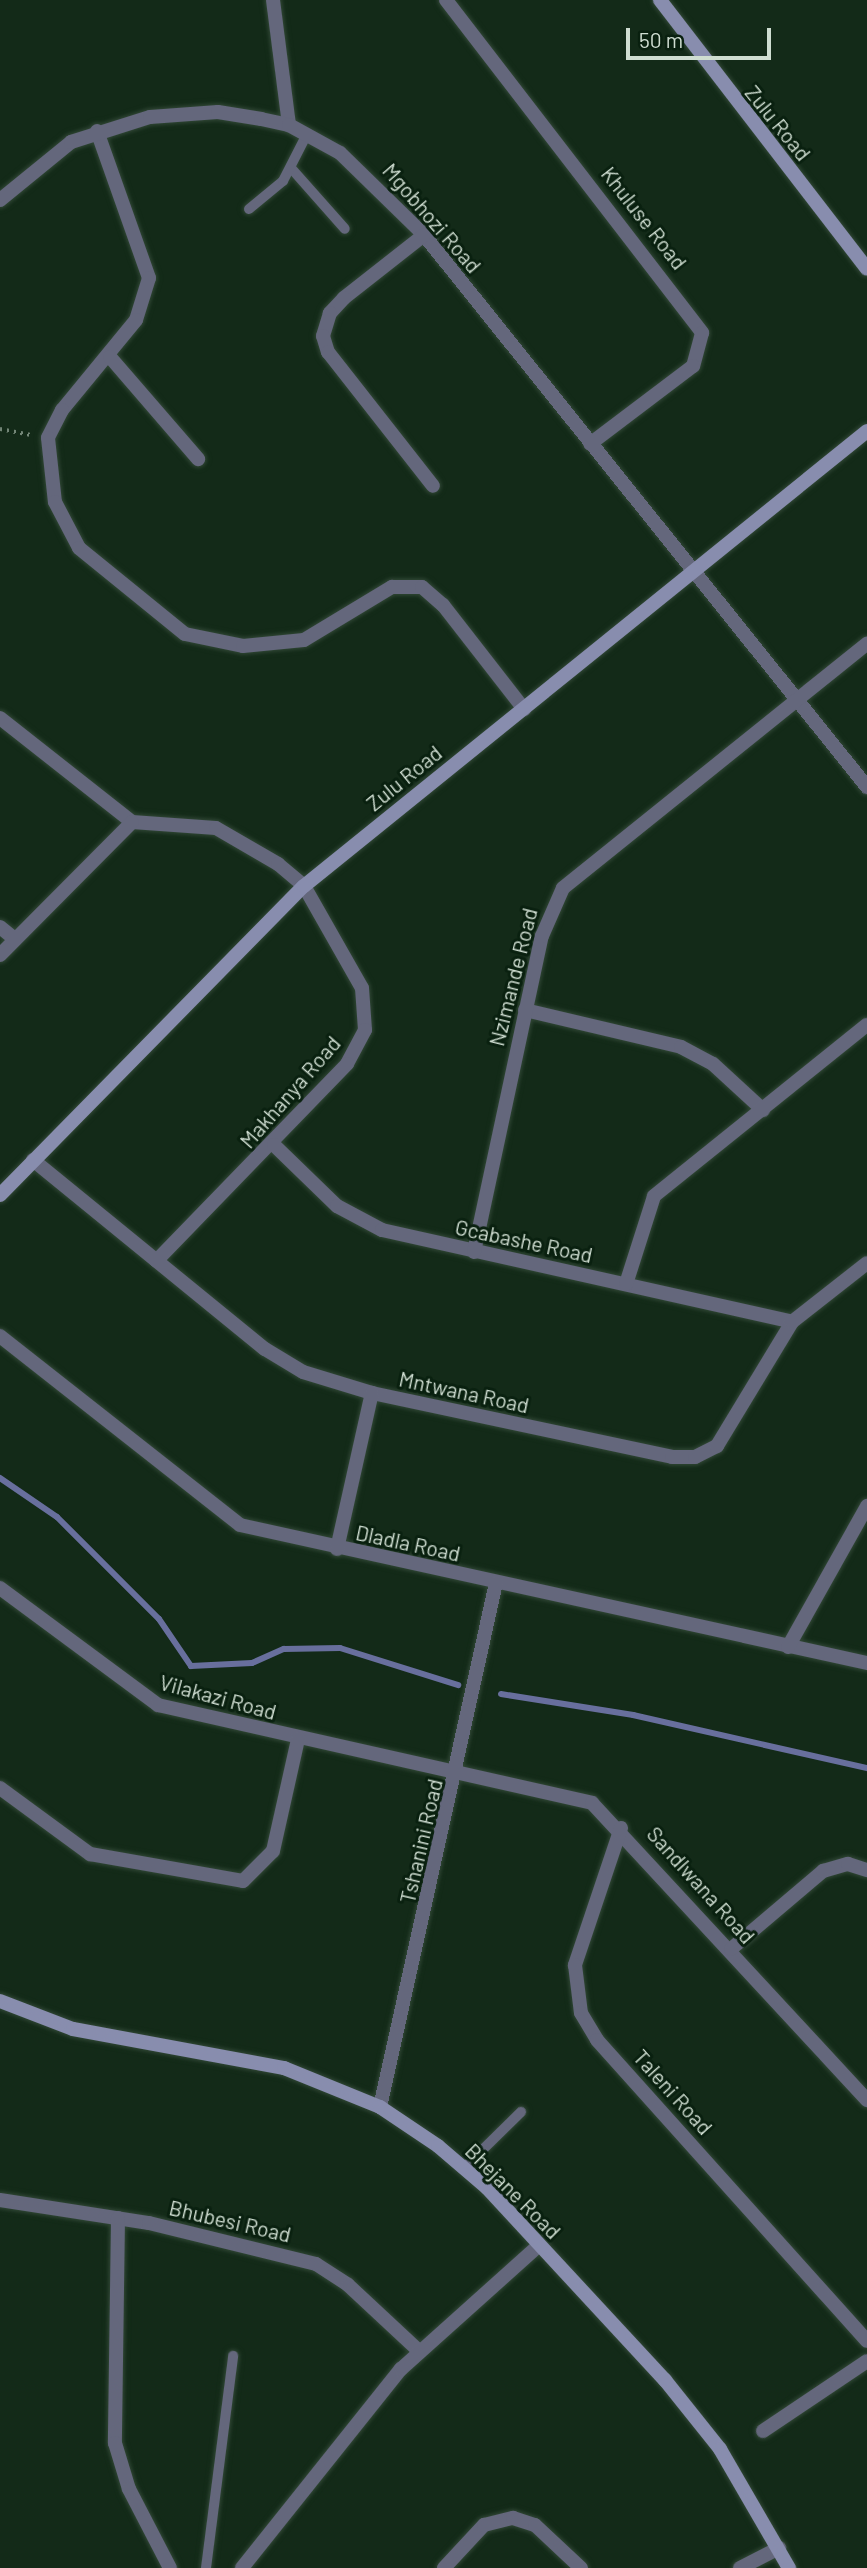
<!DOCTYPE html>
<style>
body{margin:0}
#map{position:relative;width:867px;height:2568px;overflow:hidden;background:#132a18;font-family:Barlow,sans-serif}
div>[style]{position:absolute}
.stream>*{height:6px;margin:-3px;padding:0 3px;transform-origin:3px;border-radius:3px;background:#686f9d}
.path>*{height:3.5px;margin-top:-1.75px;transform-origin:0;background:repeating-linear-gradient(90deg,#738677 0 2px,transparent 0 7px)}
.roads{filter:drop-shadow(0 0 2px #314736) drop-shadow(0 0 2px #314736)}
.lane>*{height:10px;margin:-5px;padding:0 5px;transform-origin:5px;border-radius:5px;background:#64677c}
.street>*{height:14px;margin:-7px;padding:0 7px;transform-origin:7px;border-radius:7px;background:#64677c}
.secondary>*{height:14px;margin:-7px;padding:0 7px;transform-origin:7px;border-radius:7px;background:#888dae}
span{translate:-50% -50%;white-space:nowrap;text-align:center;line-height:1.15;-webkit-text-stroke:6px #09200f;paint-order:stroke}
.street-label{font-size:21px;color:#cfddd1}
.scale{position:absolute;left:626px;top:28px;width:145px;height:32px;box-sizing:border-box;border:4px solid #cfddd1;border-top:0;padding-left:9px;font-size:21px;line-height:24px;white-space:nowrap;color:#cfddd1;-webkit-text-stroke:5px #09200f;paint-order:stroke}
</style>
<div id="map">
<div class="stream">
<i style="left:0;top:1478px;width:69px;rotate:34.4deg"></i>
<i style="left:57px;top:1517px;width:144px;rotate:45deg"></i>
<i style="left:159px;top:1619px;width:57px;rotate:55.8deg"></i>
<i style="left:191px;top:1666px;width:61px;rotate:-2.8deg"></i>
<i style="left:252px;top:1663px;width:35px;rotate:-24deg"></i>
<i style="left:284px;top:1649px;width:56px;rotate:-1deg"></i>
<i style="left:340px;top:1648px;width:124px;rotate:17.4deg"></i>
<i style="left:501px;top:1694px;width:134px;rotate:9deg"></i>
<i style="left:633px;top:1715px;width:240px;rotate:12.8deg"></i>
</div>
<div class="path">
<i style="left:0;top:429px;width:33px;rotate:11deg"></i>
</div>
<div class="roads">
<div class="lane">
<i style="left:291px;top:168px;width:81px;rotate:48.5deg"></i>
<i style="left:249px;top:209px;width:44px;rotate:-39.5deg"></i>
<i style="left:283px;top:181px;width:53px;rotate:-62.9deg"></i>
<i style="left:464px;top:2168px;width:80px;rotate:-44.5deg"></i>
<i style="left:206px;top:2568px;width:214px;rotate:-82.7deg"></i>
</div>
<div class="street">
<i style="left:273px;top:0;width:126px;rotate:82.7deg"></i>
<i style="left:446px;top:0;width:420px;rotate:52.4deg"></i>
<i style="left:702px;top:333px;width:34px;rotate:105deg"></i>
<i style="left:693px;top:366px;width:129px;rotate:142.9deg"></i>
<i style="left:97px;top:131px;width:156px;rotate:70.5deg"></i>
<i style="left:149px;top:278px;width:44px;rotate:107.2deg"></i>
<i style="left:136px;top:320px;width:117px;rotate:129.4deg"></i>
<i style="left:62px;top:410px;width:31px;rotate:117deg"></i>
<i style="left:48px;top:438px;width:64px;rotate:83.8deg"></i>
<i style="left:55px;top:502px;width:52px;rotate:62.4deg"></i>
<i style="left:79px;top:548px;width:136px;rotate:39.1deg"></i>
<i style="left:185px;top:634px;width:59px;rotate:11.7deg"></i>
<i style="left:243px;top:646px;width:61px;rotate:-5.6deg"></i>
<i style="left:304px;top:640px;width:103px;rotate:-31.1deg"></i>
<i style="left:392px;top:587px;width:30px"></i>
<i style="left:422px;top:587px;width:28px;rotate:41deg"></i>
<i style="left:443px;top:605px;width:132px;rotate:52.1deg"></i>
<i style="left:0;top:200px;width:92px;rotate:-39.2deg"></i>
<i style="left:71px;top:142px;width:83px;rotate:-17.6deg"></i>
<i style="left:150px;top:117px;width:68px;rotate:-4.2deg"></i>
<i style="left:218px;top:112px;width:44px;rotate:9.2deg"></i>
<i style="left:261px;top:119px;width:29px;rotate:12deg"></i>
<i style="left:289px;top:125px;width:58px;rotate:28.8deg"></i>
<i style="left:340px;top:153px;width:117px;rotate:44.3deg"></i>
<i style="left:424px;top:235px;width:708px;rotate:51.25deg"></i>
<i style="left:424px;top:235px;width:102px;rotate:141.8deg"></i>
<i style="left:344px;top:298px;width:21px;rotate:133deg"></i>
<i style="left:330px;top:313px;width:24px;rotate:107deg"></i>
<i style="left:323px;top:336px;width:17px;rotate:73deg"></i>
<i style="left:328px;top:352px;width:170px;rotate:51.9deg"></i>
<i style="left:110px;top:357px;width:135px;rotate:49.2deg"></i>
<i style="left:0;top:718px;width:168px;rotate:38.2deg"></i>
<i style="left:132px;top:822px;width:84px;rotate:4.1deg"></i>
<i style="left:216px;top:828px;width:72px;rotate:30.1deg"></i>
<i style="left:278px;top:864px;width:34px;rotate:40deg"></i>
<i style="left:304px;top:886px;width:117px;rotate:60.4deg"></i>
<i style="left:362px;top:988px;width:42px;rotate:85.9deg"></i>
<i style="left:365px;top:1030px;width:38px;rotate:118deg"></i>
<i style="left:347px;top:1064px;width:274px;rotate:134.1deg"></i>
<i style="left:0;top:927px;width:19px;rotate:39deg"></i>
<i style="left:0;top:955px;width:187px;rotate:-45.2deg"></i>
<i style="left:525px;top:1010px;width:160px;rotate:13.3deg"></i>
<i style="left:681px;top:1047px;width:36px;rotate:28deg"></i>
<i style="left:713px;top:1064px;width:68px;rotate:42.6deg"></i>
<i style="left:274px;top:1145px;width:88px;rotate:44.1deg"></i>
<i style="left:337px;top:1206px;width:51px;rotate:28.1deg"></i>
<i style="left:382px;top:1230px;width:420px;rotate:12.6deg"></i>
<i style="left:33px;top:1160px;width:299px;rotate:39.2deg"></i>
<i style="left:265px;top:1349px;width:44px;rotate:31.2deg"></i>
<i style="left:303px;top:1372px;width:72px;rotate:16.9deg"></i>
<i style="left:372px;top:1393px;width:307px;rotate:12deg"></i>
<i style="left:672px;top:1457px;width:23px"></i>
<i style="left:695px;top:1457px;width:25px;rotate:-27deg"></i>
<i style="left:717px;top:1446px;width:145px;rotate:-58.8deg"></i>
<i style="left:792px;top:1322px;width:95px;rotate:-38.2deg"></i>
<i style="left:474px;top:1252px;width:323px;rotate:-77.9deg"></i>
<i style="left:542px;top:936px;width:52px;rotate:-66.4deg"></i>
<i style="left:563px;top:888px;width:390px;rotate:-38.8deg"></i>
<i style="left:626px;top:1284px;width:92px;rotate:-72.3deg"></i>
<i style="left:654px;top:1196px;width:273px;rotate:-38.8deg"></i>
<i style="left:0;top:1336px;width:305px;rotate:38.2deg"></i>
<i style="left:240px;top:1525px;width:642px;rotate:12.41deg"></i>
<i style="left:337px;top:1549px;width:160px;rotate:-77.4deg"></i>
<i style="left:0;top:1588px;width:197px;rotate:36.5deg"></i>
<i style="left:158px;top:1705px;width:445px;rotate:12.7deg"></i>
<i style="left:592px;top:1803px;width:405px;rotate:47.2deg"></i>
<i style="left:788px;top:1647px;width:162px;rotate:-60.7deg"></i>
<i style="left:0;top:1788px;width:112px;rotate:36.3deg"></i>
<i style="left:90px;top:1854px;width:155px;rotate:10deg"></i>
<i style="left:243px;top:1881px;width:42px;rotate:-45deg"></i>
<i style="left:273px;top:1851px;width:115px;rotate:-77.4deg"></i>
<i style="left:621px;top:1828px;width:145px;rotate:108.6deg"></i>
<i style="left:575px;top:1965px;width:48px;rotate:82.9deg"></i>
<i style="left:581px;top:2013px;width:31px;rotate:59deg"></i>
<i style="left:597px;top:2040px;width:404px;rotate:48.1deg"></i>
<i style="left:731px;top:1949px;width:121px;rotate:-40.3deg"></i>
<i style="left:823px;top:1871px;width:26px;rotate:-16deg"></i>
<i style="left:848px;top:1864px;width:20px;rotate:18deg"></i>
<i style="left:380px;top:2107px;width:537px;rotate:-77.52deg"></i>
<i style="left:0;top:2200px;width:151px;rotate:8.8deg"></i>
<i style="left:149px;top:2223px;width:172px;rotate:13.8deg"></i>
<i style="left:316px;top:2264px;width:38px;rotate:33deg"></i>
<i style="left:348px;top:2285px;width:97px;rotate:42.9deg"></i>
<i style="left:118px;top:2218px;width:225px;rotate:90.8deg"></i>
<i style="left:115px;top:2443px;width:48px;rotate:73.1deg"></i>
<i style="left:129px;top:2489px;width:89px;rotate:62.6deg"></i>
<i style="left:763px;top:2431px;width:125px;rotate:-33.9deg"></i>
<i style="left:242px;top:2568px;width:255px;rotate:-51.4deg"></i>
<i style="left:401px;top:2369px;width:184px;rotate:-41.9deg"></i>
<i style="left:444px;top:2568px;width:59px;rotate:-47.1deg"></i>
<i style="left:484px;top:2525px;width:30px;rotate:-14deg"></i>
<i style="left:513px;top:2518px;width:23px;rotate:18deg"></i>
<i style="left:535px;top:2525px;width:63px;rotate:43.1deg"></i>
<i style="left:740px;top:2568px;width:44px;rotate:-27.1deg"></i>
</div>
<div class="secondary">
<i style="left:660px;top:0;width:339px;rotate:52.4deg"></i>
<i style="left:0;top:1195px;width:433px;rotate:-45.5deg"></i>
<i style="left:304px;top:886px;width:724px;rotate:-38.94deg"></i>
<i style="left:0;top:2001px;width:78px;rotate:21deg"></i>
<i style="left:73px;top:2029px;width:215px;rotate:10.5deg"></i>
<i style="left:284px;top:2068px;width:104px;rotate:22.1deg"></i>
<i style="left:380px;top:2107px;width:70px;rotate:33.9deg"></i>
<i style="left:438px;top:2146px;width:65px;rotate:40.6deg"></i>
<i style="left:487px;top:2188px;width:262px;rotate:47.2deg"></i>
<i style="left:665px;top:2380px;width:88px;rotate:51.4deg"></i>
<i style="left:720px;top:2449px;width:138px;rotate:59.9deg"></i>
</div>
</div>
<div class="street-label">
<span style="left:778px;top:123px;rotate:51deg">Zulu Road</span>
<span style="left:432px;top:218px;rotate:49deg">Mgobhozi Road</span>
<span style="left:644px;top:218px;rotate:52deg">Khuluse Road</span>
<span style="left:404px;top:778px;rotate:-39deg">Zulu Road</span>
<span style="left:513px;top:977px;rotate:-76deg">Nzimande Road</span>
<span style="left:290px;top:1092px;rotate:-49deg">Makhanya Road</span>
<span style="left:524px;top:1241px;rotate:12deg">Gcabashe Road</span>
<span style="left:464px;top:1392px;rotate:12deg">Mntwana Road</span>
<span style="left:408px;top:1543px;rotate:12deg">Dladla Road</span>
<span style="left:218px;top:1697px;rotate:15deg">Vilakazi Road</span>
<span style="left:421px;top:1841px;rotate:-77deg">Tshanini Road</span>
<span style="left:701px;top:1885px;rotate:48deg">Sandlwana Road</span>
<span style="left:673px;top:2092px;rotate:48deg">Taleni Road</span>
<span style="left:513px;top:2191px;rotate:45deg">Bhejane Road</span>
<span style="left:230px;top:2221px;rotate:13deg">Bhubesi Road</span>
</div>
<div class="scale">50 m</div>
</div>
